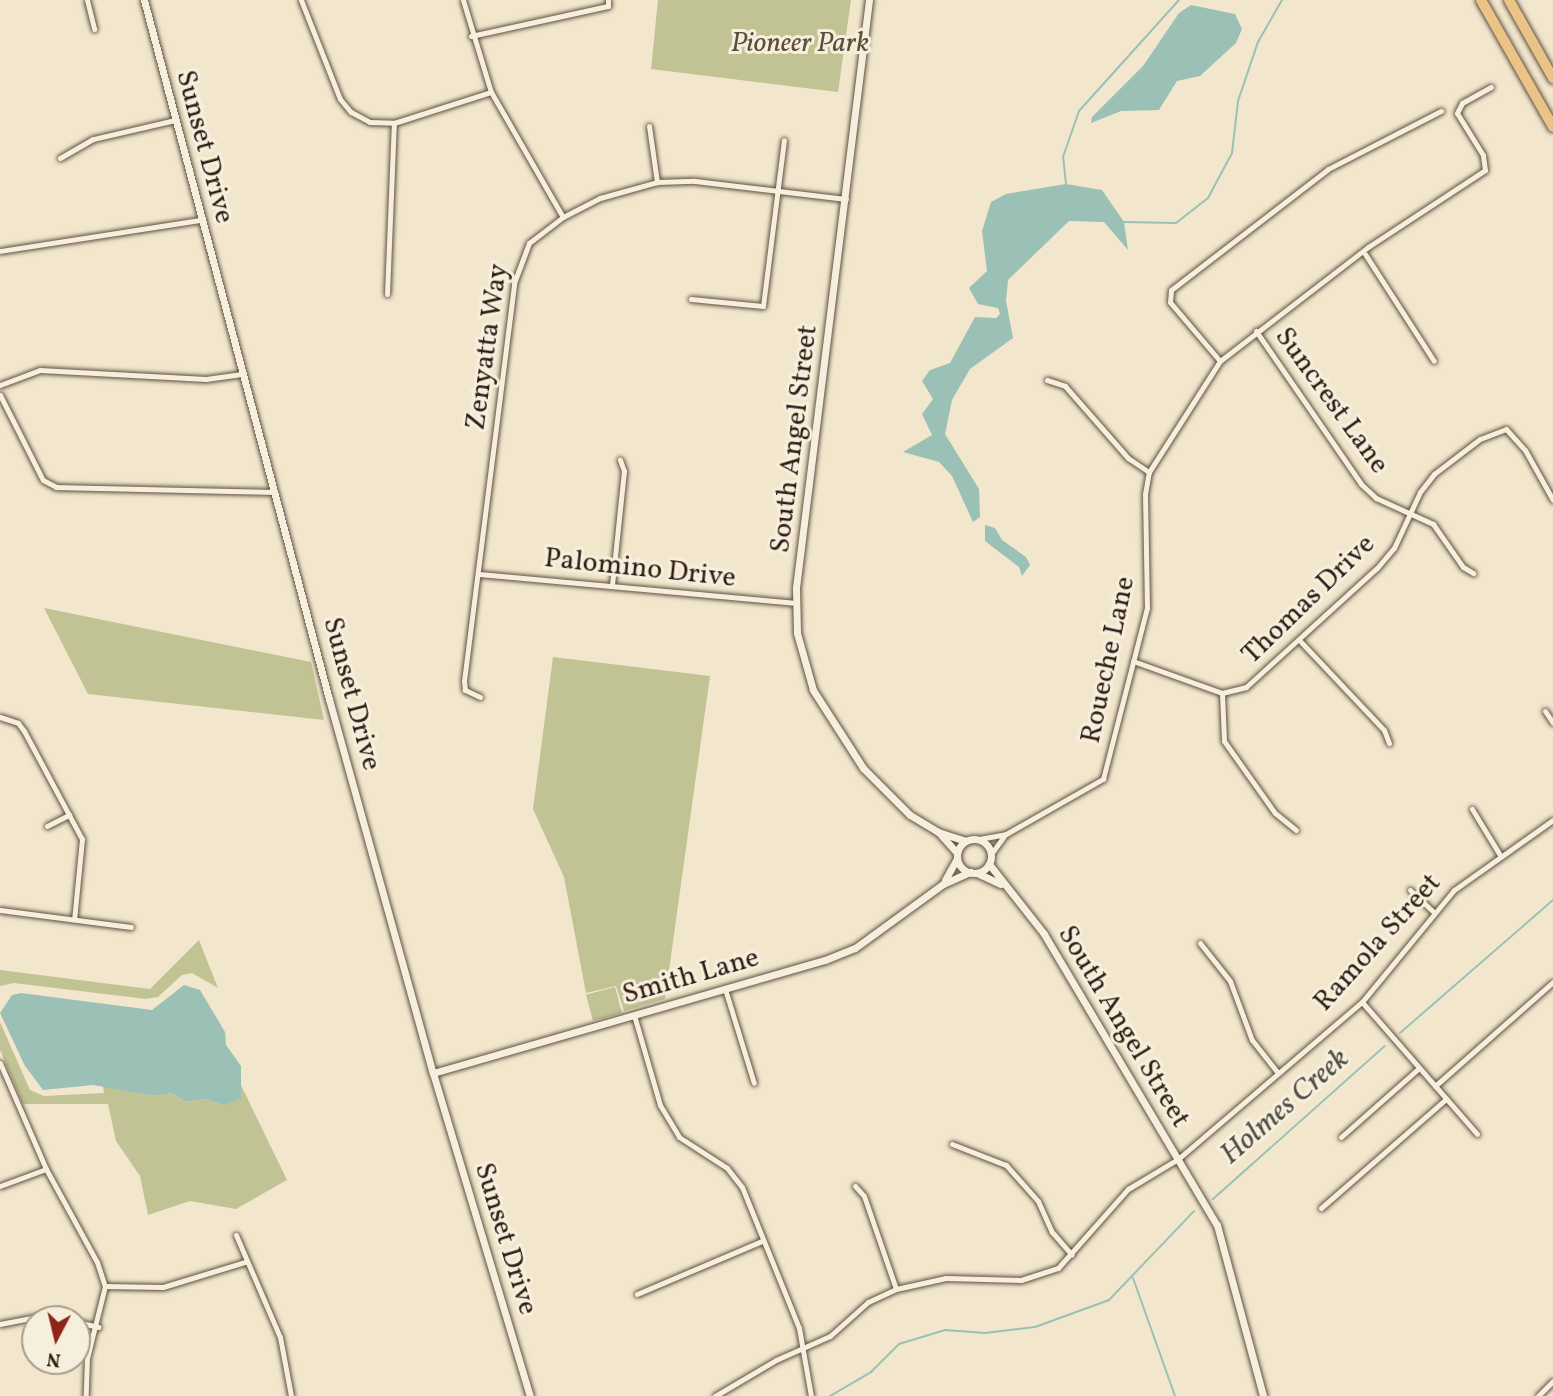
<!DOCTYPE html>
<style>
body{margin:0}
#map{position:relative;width:1553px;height:1396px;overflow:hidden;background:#f2e7cd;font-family:Vollkorn,serif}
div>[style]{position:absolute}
.green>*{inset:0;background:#c1c394;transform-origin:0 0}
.water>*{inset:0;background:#9bc0b5}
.stream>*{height:2px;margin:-1px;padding:0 1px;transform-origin:1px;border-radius:1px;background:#9bc0b5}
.roads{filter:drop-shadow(0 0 2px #615042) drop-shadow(0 0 2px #615042)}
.street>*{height:5px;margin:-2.5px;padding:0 2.5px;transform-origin:2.5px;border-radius:2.5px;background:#f7efde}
.secondary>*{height:7px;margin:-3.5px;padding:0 3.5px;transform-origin:3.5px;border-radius:3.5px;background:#f7efde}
.secondary>.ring{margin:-3.5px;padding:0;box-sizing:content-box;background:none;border:7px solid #f7efde;border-radius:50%}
.highway>*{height:10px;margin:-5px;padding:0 5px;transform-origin:5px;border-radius:5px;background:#e9c486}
span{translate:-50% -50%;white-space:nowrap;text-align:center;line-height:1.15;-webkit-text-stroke:6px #f7efde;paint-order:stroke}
.park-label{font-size:28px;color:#5c4f3a;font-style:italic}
.street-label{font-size:28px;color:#311d14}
.water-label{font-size:30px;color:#514e44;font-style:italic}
.north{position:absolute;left:21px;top:1305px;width:70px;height:70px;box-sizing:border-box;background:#f7efde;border:2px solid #a89b8d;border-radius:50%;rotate:187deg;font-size:19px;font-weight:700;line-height:28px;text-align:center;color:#311d14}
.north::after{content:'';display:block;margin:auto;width:24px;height:32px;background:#8f2418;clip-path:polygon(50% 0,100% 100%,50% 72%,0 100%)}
</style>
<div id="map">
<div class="green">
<i style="clip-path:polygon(658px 0,851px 0,838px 92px,651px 69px)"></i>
<i style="clip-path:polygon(44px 608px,311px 662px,324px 720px,88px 694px)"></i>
<i style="clip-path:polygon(553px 657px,710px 676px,665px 999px,624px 1011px,616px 986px,586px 993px,564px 877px,533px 809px)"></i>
<i style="clip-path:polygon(199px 940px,218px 988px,192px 973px,182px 975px,158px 997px,146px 999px,14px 983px,0 986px,0 970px,150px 989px)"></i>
<i style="left:615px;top:987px;width:27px;height:30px;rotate:75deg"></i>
<i style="clip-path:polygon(0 1022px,30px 1090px,44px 1096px,104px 1093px,103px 1086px,156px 1096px,172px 1093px,185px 1102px,204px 1099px,223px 1105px,239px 1081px,287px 1180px,236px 1209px,190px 1201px,148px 1215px,140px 1176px,116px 1141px,108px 1104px,23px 1104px,0 1050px)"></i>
</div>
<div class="water">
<i style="clip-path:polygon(1191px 5px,1235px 14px,1242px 29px,1236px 43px,1200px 76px,1177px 81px,1159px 110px,1121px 111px,1091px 123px,1092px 117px,1143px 66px,1179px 13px)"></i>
<i style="clip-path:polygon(1066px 184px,1102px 190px,1124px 222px,1128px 250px,1104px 222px,1069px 221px,1008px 280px,1006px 301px,1013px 338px,970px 369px,952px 400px,945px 434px,979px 489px,980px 517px,973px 522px,952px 476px,939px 462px,903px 452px,932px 435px,922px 414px,933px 399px,922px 381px,930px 370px,950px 363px,975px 317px,996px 318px,1000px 314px,998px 308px,978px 304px,969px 288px,987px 271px,982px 231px,991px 202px,1006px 194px)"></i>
<i style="clip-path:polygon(985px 525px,995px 528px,1002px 540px,1026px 557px,1030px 565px,1022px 576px,1019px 567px,985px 541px)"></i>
<i style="clip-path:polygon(184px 985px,200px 990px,225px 1032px,226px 1045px,241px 1066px,241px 1099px,223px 1105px,204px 1099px,185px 1102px,172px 1093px,156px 1096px,93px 1085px,43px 1090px,25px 1066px,0 1013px,12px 995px,21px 993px,152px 1010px)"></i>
</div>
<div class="stream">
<i style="left:1066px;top:184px;width:27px;rotate:-96deg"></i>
<i style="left:1063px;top:157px;width:49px;rotate:-70.8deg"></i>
<i style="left:1079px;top:111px;width:149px;rotate:-48deg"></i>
<i style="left:1124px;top:222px;width:52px;rotate:1.1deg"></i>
<i style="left:1176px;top:223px;width:41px;rotate:-38deg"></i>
<i style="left:1208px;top:198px;width:51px;rotate:-61.9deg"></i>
<i style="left:1232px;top:153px;width:52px;rotate:-83.4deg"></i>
<i style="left:1238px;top:101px;width:62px;rotate:-71.3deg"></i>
<i style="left:1258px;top:42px;width:48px;rotate:-60.3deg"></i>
<i style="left:1400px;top:1033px;width:203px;rotate:-41deg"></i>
<i style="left:1213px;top:1199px;width:230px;rotate:-41.7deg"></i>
<i style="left:1133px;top:1278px;width:125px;rotate:70.4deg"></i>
<i style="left:830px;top:1396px;width:48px;rotate:-30.3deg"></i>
<i style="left:871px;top:1372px;width:40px;rotate:-45deg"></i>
<i style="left:899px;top:1344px;width:48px;rotate:-16.9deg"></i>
<i style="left:945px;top:1330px;width:40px;rotate:4.3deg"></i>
<i style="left:985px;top:1333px;width:50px;rotate:-6.8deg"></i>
<i style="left:1035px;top:1327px;width:79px;rotate:-20deg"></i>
<i style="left:1109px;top:1300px;width:123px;rotate:-46.3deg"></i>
</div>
<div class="roads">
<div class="street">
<i style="left:87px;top:0;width:30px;rotate:76deg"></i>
<i style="left:301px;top:0;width:106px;rotate:68.5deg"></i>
<i style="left:340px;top:99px;width:17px;rotate:50deg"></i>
<i style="left:351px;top:112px;width:21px;rotate:28deg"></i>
<i style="left:370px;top:122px;width:24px;rotate:2deg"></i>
<i style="left:394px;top:123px;width:102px;rotate:-17.7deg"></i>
<i style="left:463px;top:0;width:96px;rotate:73.1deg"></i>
<i style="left:491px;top:92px;width:144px;rotate:60.1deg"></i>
<i style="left:471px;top:36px;width:140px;rotate:-12.4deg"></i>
<i style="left:608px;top:6px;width:6px;rotate:-90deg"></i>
<i style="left:649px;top:126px;width:57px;rotate:81.9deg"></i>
<i style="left:60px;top:158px;width:38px;rotate:-30deg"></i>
<i style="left:93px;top:139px;width:84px;rotate:-13deg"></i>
<i style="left:0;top:251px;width:203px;rotate:-8.8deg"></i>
<i style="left:1365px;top:254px;width:127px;rotate:57.2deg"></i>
<i style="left:387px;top:294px;width:171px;rotate:-87.7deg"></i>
<i style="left:691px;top:299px;width:72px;rotate:5.6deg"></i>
<i style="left:763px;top:306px;width:167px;rotate:-82.8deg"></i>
<i style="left:1256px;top:331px;width:186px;rotate:55.5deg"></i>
<i style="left:1361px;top:484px;width:21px;rotate:43deg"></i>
<i style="left:1376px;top:498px;width:63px;rotate:24.5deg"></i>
<i style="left:1433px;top:524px;width:52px;rotate:55.1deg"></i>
<i style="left:1463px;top:567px;width:12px;rotate:31deg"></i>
<i style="left:1220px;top:361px;width:77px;rotate:-130.3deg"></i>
<i style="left:1170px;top:302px;width:12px;rotate:-85deg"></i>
<i style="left:1171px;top:290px;width:198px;rotate:-37.6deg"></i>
<i style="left:1328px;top:169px;width:127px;rotate:-27.2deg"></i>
<i style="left:1047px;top:380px;width:19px;rotate:18deg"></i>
<i style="left:1065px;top:386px;width:96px;rotate:48.8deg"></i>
<i style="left:1128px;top:458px;width:25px;rotate:34deg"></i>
<i style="left:0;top:385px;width:43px;rotate:-20.6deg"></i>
<i style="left:40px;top:370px;width:166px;rotate:3.1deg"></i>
<i style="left:206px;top:379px;width:36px;rotate:-8deg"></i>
<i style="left:0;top:395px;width:95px;rotate:63.2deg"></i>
<i style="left:43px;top:480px;width:15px;rotate:28deg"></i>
<i style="left:56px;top:487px;width:217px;rotate:1.3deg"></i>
<i style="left:479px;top:574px;width:319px;rotate:5.2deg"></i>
<i style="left:612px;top:585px;width:115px;rotate:-84deg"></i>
<i style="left:624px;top:471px;width:12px;rotate:-110deg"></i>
<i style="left:1301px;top:642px;width:121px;rotate:46.7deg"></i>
<i style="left:1384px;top:730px;width:14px;rotate:69deg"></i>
<i style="left:1133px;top:661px;width:95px;rotate:19.8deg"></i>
<i style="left:1222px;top:693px;width:25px;rotate:-14deg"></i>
<i style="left:1246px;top:687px;width:177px;rotate:-42.3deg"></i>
<i style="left:1377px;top:568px;width:26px;rotate:-50deg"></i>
<i style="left:1394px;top:548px;width:62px;rotate:-65.1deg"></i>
<i style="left:1420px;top:492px;width:23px;rotate:-52deg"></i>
<i style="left:1434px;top:474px;width:58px;rotate:-37.3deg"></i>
<i style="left:1480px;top:439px;width:28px;rotate:-21deg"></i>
<i style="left:1506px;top:429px;width:28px;rotate:48deg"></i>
<i style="left:1525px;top:450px;width:57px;rotate:60.8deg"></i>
<i style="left:1222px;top:693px;width:48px;rotate:87.6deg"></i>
<i style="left:1224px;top:741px;width:88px;rotate:54.7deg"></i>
<i style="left:1275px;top:813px;width:27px;rotate:39deg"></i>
<i style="left:480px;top:697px;width:17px;rotate:-155deg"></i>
<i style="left:465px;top:690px;width:9px;rotate:-96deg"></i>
<i style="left:464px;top:681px;width:401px;rotate:-82.8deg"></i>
<i style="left:514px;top:283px;width:43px;rotate:-69.4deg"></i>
<i style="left:529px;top:243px;width:43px;rotate:-37.4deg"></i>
<i style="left:563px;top:217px;width:42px;rotate:-27.2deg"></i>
<i style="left:600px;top:198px;width:59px;rotate:-15.7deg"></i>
<i style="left:657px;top:182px;width:38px;rotate:-2deg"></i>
<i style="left:695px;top:181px;width:152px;rotate:6.8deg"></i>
<i style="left:1545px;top:711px;width:14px;rotate:56deg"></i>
<i style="left:0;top:717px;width:19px;rotate:18deg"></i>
<i style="left:18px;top:723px;width:10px;rotate:53deg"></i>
<i style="left:24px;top:731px;width:123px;rotate:61.8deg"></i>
<i style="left:82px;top:839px;width:81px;rotate:95.6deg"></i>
<i style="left:1472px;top:809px;width:54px;rotate:58.7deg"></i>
<i style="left:47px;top:826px;width:25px;rotate:-27deg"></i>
<i style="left:979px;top:839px;width:27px;rotate:-10deg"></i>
<i style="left:1006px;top:834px;width:112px;rotate:-29.6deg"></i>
<i style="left:1103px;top:779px;width:177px;rotate:-75.6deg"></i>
<i style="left:1147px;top:608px;width:114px;rotate:-91deg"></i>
<i style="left:1145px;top:494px;width:22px;rotate:-80deg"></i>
<i style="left:1149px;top:472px;width:132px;rotate:-57.4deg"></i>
<i style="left:1220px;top:361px;width:187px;rotate:-37.6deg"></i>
<i style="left:1368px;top:247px;width:140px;rotate:-33.3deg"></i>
<i style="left:1485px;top:170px;width:15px;rotate:-98deg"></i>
<i style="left:1483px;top:155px;width:49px;rotate:-121.8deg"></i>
<i style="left:1457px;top:113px;width:11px;rotate:-63deg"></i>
<i style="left:1462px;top:103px;width:33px;rotate:-29deg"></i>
<i style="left:991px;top:854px;width:22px;rotate:-54deg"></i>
<i style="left:1410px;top:890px;width:33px;rotate:43deg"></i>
<i style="left:0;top:910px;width:132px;rotate:7.4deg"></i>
<i style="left:1200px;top:943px;width:48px;rotate:51.7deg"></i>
<i style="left:1230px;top:981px;width:63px;rotate:69.6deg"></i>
<i style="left:1252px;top:1040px;width:42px;rotate:51.8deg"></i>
<i style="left:725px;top:989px;width:98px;rotate:72.9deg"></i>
<i style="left:1362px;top:1002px;width:175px;rotate:48.9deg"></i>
<i style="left:634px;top:1015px;width:94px;rotate:73.9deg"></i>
<i style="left:660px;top:1105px;width:37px;rotate:59deg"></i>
<i style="left:679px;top:1137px;width:57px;rotate:32.9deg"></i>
<i style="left:727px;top:1168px;width:24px;rotate:52deg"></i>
<i style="left:742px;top:1187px;width:152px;rotate:68deg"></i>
<i style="left:799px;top:1328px;width:69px;rotate:80deg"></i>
<i style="left:0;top:1063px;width:116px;rotate:66.5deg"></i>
<i style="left:46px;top:1169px;width:106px;rotate:61.3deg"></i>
<i style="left:97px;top:1262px;width:25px;rotate:72deg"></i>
<i style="left:105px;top:1286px;width:74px;rotate:104deg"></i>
<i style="left:87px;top:1358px;width:38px;rotate:92deg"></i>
<i style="left:1435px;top:1086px;width:157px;rotate:-41.4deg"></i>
<i style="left:1341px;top:1137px;width:104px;rotate:-41.5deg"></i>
<i style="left:952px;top:1144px;width:58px;rotate:21.3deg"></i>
<i style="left:1006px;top:1165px;width:48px;rotate:48.4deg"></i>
<i style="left:1038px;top:1201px;width:34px;rotate:66deg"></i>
<i style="left:1052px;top:1232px;width:30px;rotate:49deg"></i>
<i style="left:0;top:1186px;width:49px;rotate:-20.3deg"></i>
<i style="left:855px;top:1186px;width:13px;rotate:48deg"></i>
<i style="left:864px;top:1196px;width:98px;rotate:71deg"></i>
<i style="left:1321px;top:1208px;width:166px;rotate:-41.1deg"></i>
<i style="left:236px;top:1235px;width:111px;rotate:66.7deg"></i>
<i style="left:280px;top:1337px;width:60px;rotate:79.4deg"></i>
<i style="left:105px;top:1286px;width:58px;rotate:1deg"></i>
<i style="left:163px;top:1287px;width:86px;rotate:-17deg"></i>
<i style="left:637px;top:1294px;width:136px;rotate:-23deg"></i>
<i style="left:77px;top:1322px;width:22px;rotate:13deg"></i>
<i style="left:0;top:1324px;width:36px;rotate:-11deg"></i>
<i style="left:35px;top:1317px;width:31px;rotate:4deg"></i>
<i style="left:715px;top:1396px;width:71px;rotate:-30.5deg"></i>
<i style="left:776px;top:1360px;width:59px;rotate:-24deg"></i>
<i style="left:830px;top:1336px;width:51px;rotate:-41.8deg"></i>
<i style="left:868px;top:1302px;width:31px;rotate:-25deg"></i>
<i style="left:896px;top:1289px;width:51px;rotate:-12.4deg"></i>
<i style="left:946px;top:1278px;width:75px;rotate:1.5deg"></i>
<i style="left:1021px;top:1280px;width:39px;rotate:-18deg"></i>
<i style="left:1058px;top:1268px;width:106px;rotate:-48.5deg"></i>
<i style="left:1128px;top:1189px;width:58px;rotate:-31deg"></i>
<i style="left:1178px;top:1159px;width:242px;rotate:-40.5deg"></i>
<i style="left:1362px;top:1002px;width:145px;rotate:-50.6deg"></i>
<i style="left:1454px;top:890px;width:121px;rotate:-35.3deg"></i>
<i style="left:1538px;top:1396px;width:21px;rotate:-45deg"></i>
</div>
<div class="secondary">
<i style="left:144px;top:0;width:723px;rotate:75.18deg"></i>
<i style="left:329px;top:699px;width:388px;rotate:74.5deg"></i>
<i style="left:433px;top:1073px;width:337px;rotate:73.3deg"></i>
<i style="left:869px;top:0;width:593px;rotate:97.08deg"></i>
<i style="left:796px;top:588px;width:45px;rotate:88.7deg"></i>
<i style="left:797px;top:633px;width:59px;rotate:74.3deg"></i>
<i style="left:813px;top:690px;width:93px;rotate:57.3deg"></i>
<i style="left:863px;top:768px;width:66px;rotate:45deg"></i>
<i style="left:910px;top:815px;width:33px;rotate:31deg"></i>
<i style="left:938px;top:832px;width:28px;rotate:18deg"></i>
<i style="left:941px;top:835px;width:24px;rotate:48deg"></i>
<i class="ring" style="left:957px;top:839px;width:27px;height:27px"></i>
<i style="left:989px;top:864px;width:89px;rotate:51.8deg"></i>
<i style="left:1044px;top:934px;width:339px;rotate:59.3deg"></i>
<i style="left:1217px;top:1225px;width:177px;rotate:74.9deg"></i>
<i style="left:977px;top:873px;width:26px;rotate:25deg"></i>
<i style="left:945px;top:880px;width:25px;rotate:-61deg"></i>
<i style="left:433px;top:1073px;width:408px;rotate:-16.1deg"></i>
<i style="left:825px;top:960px;width:32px;rotate:-22deg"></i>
<i style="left:855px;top:948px;width:109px;rotate:-36deg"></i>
<i style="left:943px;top:884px;width:30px;rotate:-24deg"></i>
</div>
<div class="highway">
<i style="left:1481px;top:0;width:146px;rotate:60.4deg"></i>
<i style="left:1509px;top:0;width:90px;rotate:60.6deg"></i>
</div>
</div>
<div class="park-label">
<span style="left:800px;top:44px">Pioneer Park</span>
</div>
<div class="street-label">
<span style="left:204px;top:147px;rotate:75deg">Sunset Drive</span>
<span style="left:488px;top:347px;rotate:-82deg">Zenyatta Way</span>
<span style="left:1331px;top:401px;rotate:54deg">Suncrest Lane</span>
<span style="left:795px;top:439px;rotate:-83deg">South Angel Street</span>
<span style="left:640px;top:569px;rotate:6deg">Palomino Drive</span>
<span style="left:1309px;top:600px;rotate:-44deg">Thomas Drive</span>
<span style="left:1109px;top:660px;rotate:-78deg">Roueche Lane</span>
<span style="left:351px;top:694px;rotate:75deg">Sunset Drive</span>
<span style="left:1378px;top:943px;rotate:-48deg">Ramola Street</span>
<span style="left:691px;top:977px;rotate:-16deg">Smith Lane</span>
<span style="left:1123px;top:1027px;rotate:59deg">South Angel Street</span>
<span style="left:505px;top:1239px;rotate:73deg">Sunset Drive</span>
</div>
<div class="water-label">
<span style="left:1285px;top:1107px;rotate:-41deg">Holmes Creek</span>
</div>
<div class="north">N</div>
</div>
